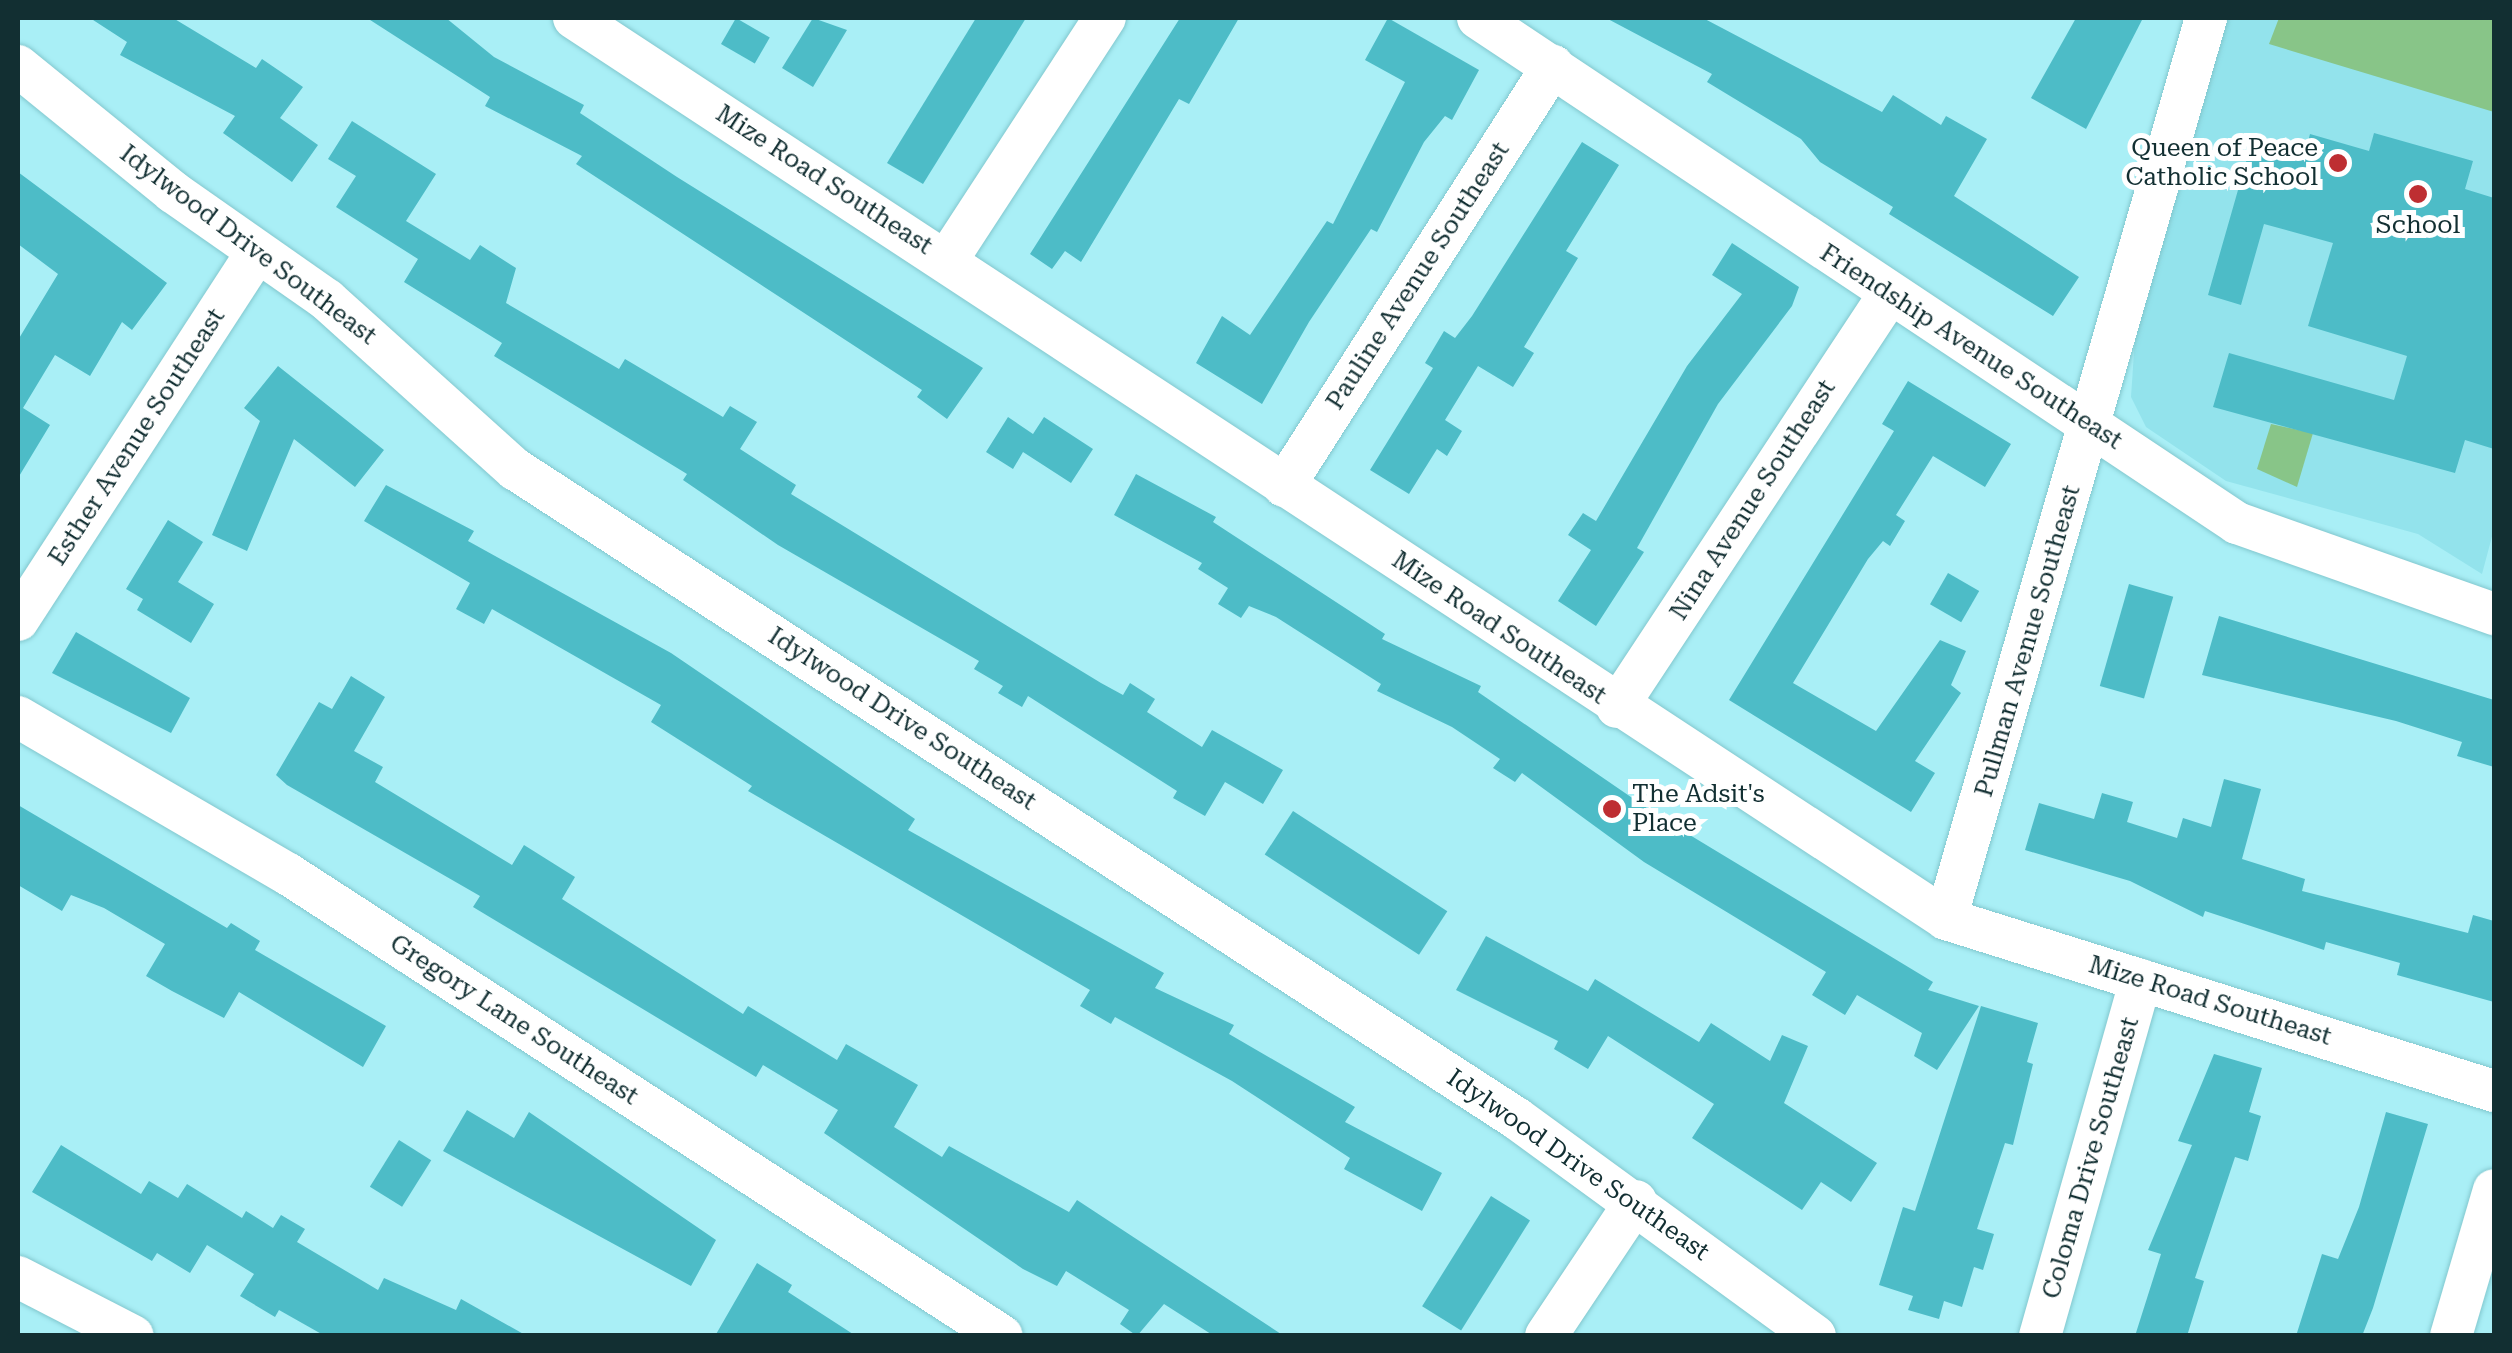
<!DOCTYPE html>
<style>
body{margin:0}
#map{position:relative;width:2512px;height:1353px;overflow:hidden;background:#a9eff6;font-family:"Roboto Serif",serif}
div>[style]{position:absolute}
.built>*{inset:0;background:#93e3ec}
.green>*{inset:0;background:#88c588}
.building>*{inset:0;background:#4dbcc7;transform-origin:0 0}
.roads{filter:drop-shadow(0 0 2px #82c7ce) drop-shadow(0 0 2px #82c7ce)}
.minor>*{height:42px;margin:-21px;padding:0 21px;transform-origin:21px;border-radius:21px;background:#fff}
.dots>*{width:28px;height:28px;translate:-50% -50%;box-sizing:border-box;border:5px solid #fff;border-radius:50%}
span{translate:-50% -50%;white-space:nowrap;text-align:center;line-height:1.15;-webkit-text-stroke:10px #fff;paint-order:stroke}
.poi-label{font-size:25px;color:#122f32}
.right{translate:-100% -50%;text-align:right}
.left{translate:0 -50%;text-align:left}
.street-label{font-size:25px;color:#122f32}
.frame{position:absolute;inset:0;border:20px solid #122f32;pointer-events:none}
</style>
<div id="map">
<div class="built">
<i style="clip-path:polygon(2226px 18px,2494px 18px,2494px 529px,2482px 574px,2418px 534px,2226px 481px,2146px 427px,2131px 397px,2137px 308px)"></i>
</div>
<div class="green">
<i style="clip-path:polygon(2279px 18px,2494px 18px,2494px 112px,2269px 44px)"></i>
<i style="clip-path:polygon(2271px 424px,2313px 433px,2297px 487px,2257px 469px)"></i>
</div>
<div class="building">
<i style="clip-path:polygon(90px 18px,173px 18px,256px 68px,262px 59px,303px 87px,280px 118px,318px 145px,292px 182px,223px 133px,235px 116px,120px 55px,127px 42px)"></i>
<i style="clip-path:polygon(367px 18px,446px 18px,494px 57px,584px 105px,580px 113px,677px 177px,983px 368px,947px 419px,917px 397px,922px 390px,576px 164px,582px 156px,485px 106px,490px 97px)"></i>
<i style="left:736px;top:18px;width:39px;height:30px;rotate:30deg"></i>
<i style="clip-path:polygon(813px 18px,847px 30px,813px 87px,782px 68px)"></i>
<i style="clip-path:polygon(976px 18px,1026px 18px,923px 184px,887px 163px)"></i>
<i style="clip-path:polygon(1180px 18px,1239px 18px,1189px 104px,1179px 99px,1081px 262px,1065px 251px,1052px 269px,1030px 254px)"></i>
<i style="clip-path:polygon(1388px 18px,1479px 70px,1452px 120px,1445px 116px,1424px 142px,1377px 232px,1371px 229px,1309px 322px,1262px 404px,1196px 363px,1222px 316px,1250px 335px,1327px 221px,1333px 224px,1405px 82px,1365px 60px)"></i>
<i style="clip-path:polygon(1606px 18px,1703px 18px,1882px 112px,1893px 95px,1941px 125px,1946px 116px,1987px 139px,1954px 196px,2079px 277px,2053px 316px,1889px 214px,1893px 207px,1820px 162px,1801px 139px,1707px 82px,1712px 74px)"></i>
<i style="clip-path:polygon(2076px 18px,2143px 18px,2086px 129px,2031px 98px)"></i>
<i style="clip-path:polygon(352px 121px,436px 174px,406px 221px,470px 260px,480px 245px,516px 268px,506px 303px,619px 369px,625px 359px,723px 417px,730px 406px,757px 422px,740px 449px,796px 485px,791px 494px,1101px 683px,1123px 695px,1130px 683px,1155px 699px,1147px 712px,1202px 747px,1212px 730px,1283px 770px,1263px 804px,1225px 782px,1205px 816px,1173px 798px,1177px 791px,1028px 696px,1022px 707px,998px 693px,1003px 686px,974px 669px,979px 661px,778px 545px,683px 480px,687px 474px,494px 356px,502px 343px,404px 282px,418px 259px,336px 207px,356px 176px,328px 159px)"></i>
<i style="clip-path:polygon(2374px 133px,2473px 161px,2465px 189px,2494px 198px,2494px 449px,2465px 440px,2455px 473px,2213px 407px,2229px 353px,2394px 400px,2407px 356px,2308px 326px,2333px 243px,2264px 224px,2241px 305px,2208px 295px,2252px 141px,2304px 156px,2310px 134px,2369px 151px)"></i>
<i style="clip-path:polygon(1582px 142px,1619px 165px,1566px 251px,1578px 258px,1524px 347px,1534px 353px,1513px 387px,1478px 366px,1445px 420px,1462px 431px,1447px 456px,1437px 449px,1409px 494px,1370px 470px,1433px 368px,1425px 363px,1444px 331px,1455px 338px,1472px 316px)"></i>
<i style="clip-path:polygon(18px 172px,167px 283px,132px 330px,122px 322px,90px 376px,55px 355px,23px 408px,50px 425px,18px 478px,18px 340px,58px 274px,18px 244px)"></i>
<i style="clip-path:polygon(1732px 243px,1799px 287px,1792px 306px,1718px 404px,1637px 548px,1644px 552px,1596px 626px,1558px 601px,1591px 550px,1568px 535px,1583px 513px,1596px 521px,1687px 366px,1742px 294px,1712px 275px)"></i>
<i style="clip-path:polygon(278px 366px,384px 450px,355px 487px,294px 439px,247px 551px,212px 535px,260px 421px,244px 408px)"></i>
<i style="clip-path:polygon(1908px 381px,2011px 444px,1985px 487px,1933px 456px,1896px 515px,1905px 521px,1890px 546px,1883px 541px,1868px 559px,1793px 683px,1876px 731px,1940px 640px,1966px 651px,1951px 685px,1961px 693px,1915px 761px,1935px 773px,1911px 812px,1729px 700px,1894px 431px,1882px 424px)"></i>
<i style="clip-path:polygon(1008px 417px,1033px 434px,1044px 417px,1093px 449px,1071px 483px,1023px 452px,1013px 469px,986px 452px)"></i>
<i style="clip-path:polygon(1136px 474px,1216px 517px,1213px 522px,1385px 634px,1382px 639px,1481px 686px,1478px 692px,1660px 817px,1933px 982px,1928px 990px,1979px 1006px,1937px 1070px,1914px 1056px,1922px 1033px,1857px 995px,1845px 1015px,1812px 995px,1826px 972px,1644px 862px,1522px 773px,1515px 782px,1493px 768px,1500px 759px,1452px 727px,1377px 691px,1381px 684px,1276px 617px,1249px 606px,1241px 618px,1218px 604px,1228px 588px,1198px 569px,1202px 563px,1114px 515px)"></i>
<i style="clip-path:polygon(386px 485px,474px 531px,468px 541px,671px 653px,915px 819px,908px 830px,1164px 973px,1155px 988px,1234px 1025px,1229px 1034px,1355px 1107px,1345px 1122px,1442px 1173px,1422px 1211px,1344px 1169px,1350px 1158px,1232px 1081px,1115px 1017px,1111px 1024px,1080px 1006px,1090px 990px,748px 791px,752px 786px,651px 722px,661px 705px,492px 609px,484px 624px,456px 609px,470px 583px,364px 521px)"></i>
<i style="clip-path:polygon(168px 520px,203px 542px,178px 582px,214px 604px,191px 643px,137px 610px,143px 599px,126px 589px)"></i>
<i style="left:1948px;top:573px;width:36px;height:36px;rotate:30deg"></i>
<i style="left:2129px;top:584px;width:46px;height:106px;rotate:16deg"></i>
<i style="clip-path:polygon(2219px 616px,2494px 700px,2494px 767px,2457px 756px,2462px 742px,2396px 721px,2202px 675px)"></i>
<i style="clip-path:polygon(76px 632px,190px 698px,171px 733px,52px 673px)"></i>
<i style="clip-path:polygon(351px 676px,385px 697px,354px 751px,383px 767px,375px 782px,512px 865px,524px 845px,575px 877px,562px 899px,743px 1014px,748px 1006px,837px 1060px,846px 1044px,918px 1085px,894px 1127px,942px 1157px,949px 1146px,1069px 1212px,1077px 1200px,1284px 1336px,1214px 1336px,1164px 1304px,1137px 1336px,1120px 1324px,1129px 1310px,1066px 1271px,1057px 1286px,1023px 1269px,824px 1133px,838px 1110px,763px 1065px,756px 1077px,473px 907px,480px 896px,287px 785px,276px 775px,319px 702px,332px 709px)"></i>
<i style="clip-path:polygon(2224px 779px,2261px 789px,2242px 859px,2305px 879px,2302px 891px,2468px 933px,2473px 915px,2494px 921px,2494px 1002px,2397px 975px,2400px 963px,2326px 942px,2324px 950px,2205px 911px,2203px 917px,2130px 881px,2025px 850px,2039px 803px,2094px 819px,2102px 793px,2133px 802px,2127px 822px,2177px 838px,2183px 818px,2211px 827px)"></i>
<i style="clip-path:polygon(18px 805px,227px 928px,231px 923px,260px 941px,255px 950px,386px 1026px,363px 1067px,239px 992px,224px 1018px,172px 991px,146px 976px,165px 944px,104px 908px,71px 895px,62px 911px,18px 885px)"></i>
<i style="left:1293px;top:811px;width:184px;height:52px;rotate:33deg"></i>
<i style="clip-path:polygon(1486px 936px,1588px 991px,1595px 979px,1699px 1042px,1711px 1023px,1770px 1061px,1782px 1035px,1808px 1046px,1784px 1103px,1877px 1163px,1851px 1202px,1821px 1182px,1802px 1210px,1692px 1138px,1714px 1104px,1608px 1036px,1588px 1069px,1554px 1049px,1558px 1041px,1456px 990px)"></i>
<i style="clip-path:polygon(1981px 1006px,2038px 1023px,2027px 1062px,2033px 1064px,2013px 1145px,2005px 1143px,1977px 1229px,1994px 1234px,1983px 1270px,1974px 1267px,1962px 1307px,1944px 1301px,1939px 1319px,1908px 1310px,1913px 1296px,1879px 1285px,1903px 1207px,1915px 1211px)"></i>
<i style="clip-path:polygon(2214px 1054px,2262px 1068px,2249px 1112px,2261px 1116px,2248px 1161px,2235px 1157px,2195px 1278px,2204px 1281px,2187px 1336px,2135px 1336px,2161px 1254px,2148px 1250px,2192px 1145px,2178px 1141px)"></i>
<i style="clip-path:polygon(467px 1110px,514px 1138px,529px 1112px,716px 1240px,691px 1286px,443px 1151px)"></i>
<i style="clip-path:polygon(2386px 1112px,2428px 1124px,2373px 1308px,2362px 1336px,2296px 1336px,2322px 1254px,2338px 1259px,2359px 1207px)"></i>
<i style="left:399px;top:1140px;width:38px;height:55px;rotate:32deg"></i>
<i style="clip-path:polygon(61px 1145px,141px 1194px,149px 1181px,178px 1198px,187px 1184px,242px 1218px,246px 1211px,273px 1228px,281px 1215px,305px 1229px,297px 1242px,378px 1290px,384px 1278px,456px 1310px,461px 1299px,527px 1336px,325px 1336px,279px 1310px,275px 1317px,240px 1296px,254px 1274px,207px 1245px,190px 1273px,157px 1253px,152px 1261px,32px 1192px)"></i>
<i style="left:1491px;top:1196px;width:46px;height:130px;rotate:32deg"></i>
<i style="clip-path:polygon(757px 1263px,792px 1285px,788px 1292px,856px 1336px,715px 1336px)"></i>
</div>
<div class="roads">
<div class="minor">
<i style="left:574px;top:18px;width:1641px;rotate:33.29deg"></i>
<i style="left:1946px;top:919px;width:574px;rotate:17.43deg"></i>
<i style="left:1478px;top:18px;width:912px;rotate:33.64deg"></i>
<i style="left:2237px;top:523px;width:273px;rotate:19.5deg"></i>
<i style="left:18px;top:66px;width:200px;rotate:39.1deg"></i>
<i style="left:173px;top:192px;width:188px;rotate:35deg"></i>
<i style="left:327px;top:300px;width:253px;rotate:42deg"></i>
<i style="left:515px;top:469px;width:1193px;rotate:32.96deg"></i>
<i style="left:1516px;top:1118px;width:370px;rotate:36.1deg"></i>
<i style="left:947px;top:260px;width:289px;rotate:-56.9deg"></i>
<i style="left:1284px;top:486px;width:499px;rotate:-57.4deg"></i>
<i style="left:18px;top:620px;width:437px;rotate:-57deg"></i>
<i style="left:1617px;top:707px;width:495px;rotate:-56.6deg"></i>
<i style="left:18px;top:717px;width:312px;rotate:30.2deg"></i>
<i style="left:288px;top:874px;width:850px;rotate:32.91deg"></i>
<i style="left:1946px;top:919px;width:938px;rotate:-73.9deg"></i>
<i style="left:18px;top:1277px;width:129px;rotate:27.2deg"></i>
<i style="left:1546px;top:1336px;width:162px;rotate:-56.3deg"></i>
<i style="left:2040px;top:1336px;width:370px;rotate:-74.2deg"></i>
<i style="left:2451px;top:1336px;width:152px;rotate:-73.6deg"></i>
</div>
</div>
<div class="dots">
<i style="left:2338px;top:163px;background:#be2e32"></i>
<i style="left:2418px;top:194px;background:#be2e32"></i>
<i style="left:1612px;top:809px;background:#be2e32"></i>
</div>
<div class="poi-label">
<span class="right" style="left:2318px;top:163px">Queen of Peace<br>Catholic School</span>
<span style="left:2418px;top:225px">School</span>
<span class="left" style="left:1632px;top:809px">The Adsit's<br>Place</span>
</div>
<div class="street-label">
<span style="left:824px;top:180px;rotate:33deg">Mize Road Southeast</span>
<span style="left:248px;top:245px;rotate:37deg">Idylwood Drive Southeast</span>
<span style="left:1418px;top:276px;rotate:-57deg">Pauline Avenue Southeast</span>
<span style="left:1971px;top:347px;rotate:33deg">Friendship Avenue Southeast</span>
<span style="left:137px;top:437px;rotate:-57deg">Esther Avenue Southeast</span>
<span style="left:1753px;top:500px;rotate:-57deg">Nina Avenue Southeast</span>
<span style="left:1499px;top:628px;rotate:34deg">Mize Road Southeast</span>
<span style="left:2028px;top:641px;rotate:-74deg">Pullman Avenue Southeast</span>
<span style="left:902px;top:719px;rotate:33deg">Idylwood Drive Southeast</span>
<span style="left:2210px;top:1001px;rotate:17deg">Mize Road Southeast</span>
<span style="left:514px;top:1020px;rotate:33deg">Gregory Lane Southeast</span>
<span style="left:2091px;top:1158px;rotate:-74deg">Coloma Drive Southeast</span>
<span style="left:1578px;top:1165px;rotate:35deg">Idylwood Drive Southeast</span>
</div>
<div class="frame"></div>
</div>
